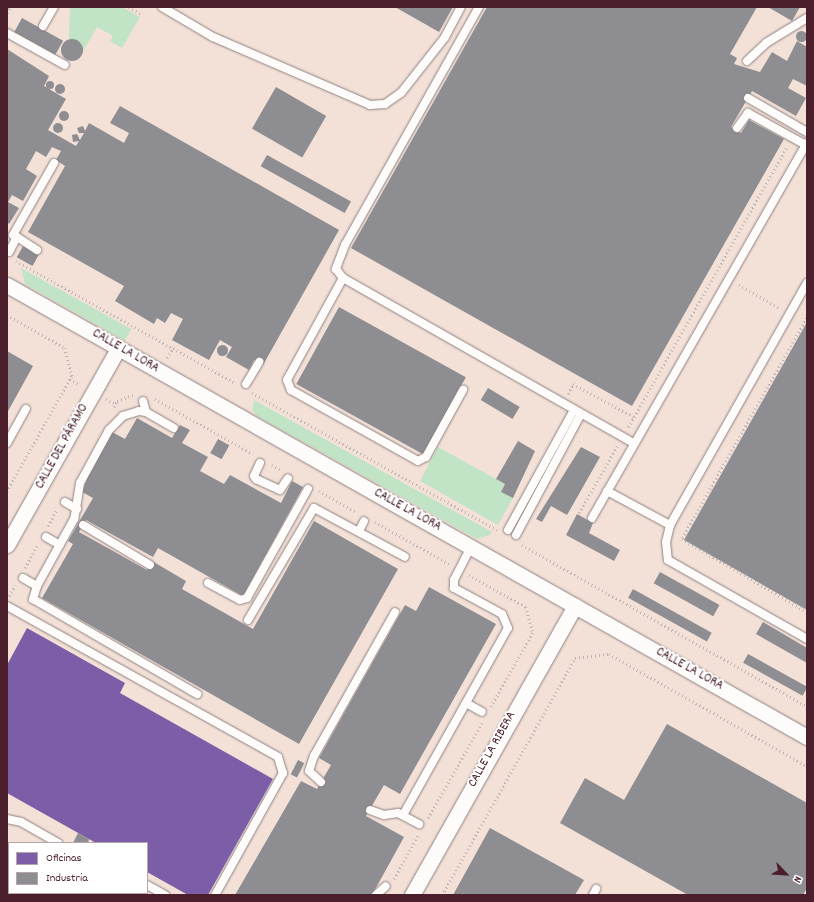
<!DOCTYPE html>
<meta charset="utf-8">
<style>
body{margin:0}
#map{position:relative;width:814px;height:902px;overflow:hidden;background:#f2eae6;font-family:Dekko,sans-serif}
div>[style]{position:absolute}
.built>*{inset:0;background:#f3e0d7}
.green>*{inset:0;background:#c2e4c6}
.offices>*{inset:0;background:#7b5ea7}
.industry>*{inset:0;background:#8d8d92;transform-origin:0 0}
.round{border-radius:50%}
.path>*{height:2.5px;margin-top:-1.25px;transform-origin:0;background:repeating-linear-gradient(90deg,#bbb4b6 0 1px,transparent 0 4px)}
.roads{filter:drop-shadow(0 0 1px #8e8282) drop-shadow(0 0 1px #8e8282)}
.service>*{height:8px;margin:-4px;padding:0 4px;transform-origin:4px;border-radius:4px;background:#fdfcfb}
.minor>*{height:15px;margin:-7.5px;padding:0 7.5px;transform-origin:7.5px;border-radius:7.5px;background:#fdfcfb}
span{translate:-50% -50%;white-space:nowrap;text-align:center;line-height:1.15;-webkit-text-stroke:4px #fff;paint-order:stroke}
.street-label{font-size:13px;color:#4a1f2b}
.frame{position:absolute;inset:0;border:8px solid #4a1f2b;pointer-events:none}
.legend{position:absolute;left:8px;top:842px;width:140px;height:52px;box-sizing:border-box;background:#fff;border:1px solid #b7a5aa;margin:0;padding:5px 7px;list-style:none;font-size:12px;color:#4a1f2b}
.legend li{display:flex;align-items:center;gap:8px;height:20px}
.legend b{width:20px;border:1px solid #b7a5aa}
.north{position:absolute;left:766px;top:854px;width:40px;height:40px;-webkit-text-stroke:3px #fff;paint-order:stroke;rotate:115deg;font-size:11px;font-weight:700;line-height:16px;text-align:center;color:#4a1f2b}
.north::after{content:'';display:block;margin:auto;width:14px;height:18px;background:#4a1f2b;clip-path:polygon(50% 0,100% 100%,50% 72%,0 100%)}
</style>
<div id="map">
<div class="built">
<i style="clip-path:polygon(evenodd,7px 7px,807px 7px,807px 895px,7px 895px,7px 7px,9px 843px,147px 843px,147px 893px,9px 893px,9px 843px)"></i>
</div>
<div class="green">
<i style="clip-path:polygon(70px 7px,122px 7px,140px 17px,122px 48px,110px 41px,113px 36px,97px 27px,83px 51px,79px 41px,69px 39px)"></i>
<i style="clip-path:polygon(21px 268px,131px 329px,125px 341px,25px 284px)"></i>
<i style="clip-path:polygon(254px 400px,492px 532px,490px 535px,477px 539px,257px 416px,252px 410px)"></i>
<i style="clip-path:polygon(438px 447px,505px 484px,501px 492px,513px 498px,498px 525px,420px 481px)"></i>
</div>
<div class="offices">
<i style="clip-path:polygon(27px 628px,125px 683px,120px 693px,273px 779px,208px 895px,188px 895px,147px 872px,147px 843px,96px 843px,7px 793px,7px 665px)"></i>
</div>
<div class="industry">
<i style="clip-path:polygon(395px 7px,453px 7px,439px 32px)"></i>
<i style="clip-path:polygon(487px 7px,757px 7px,730px 54px,737px 58px,734px 64px,760px 72px,772px 52px,787px 61px,797px 41px,807px 47px,807px 86px,793px 79px,788px 88px,806px 98px,796px 116px,752px 91px,731px 127px,741px 133px,749px 120px,784px 139px,632px 406px,351px 248px)"></i>
<i style="clip-path:polygon(768px 7px,800px 7px,792px 21px)"></i>
<i style="left:22px;top:18px;width:47px;height:16px;rotate:29deg"></i>
<i class="round" style="left:795.5px;top:30.5px;width:11px;height:11px"></i>
<i class="round" style="left:61px;top:39px;width:22px;height:22px"></i>
<i style="clip-path:polygon(7px 49px,49px 76px,44px 86px,66px 99px,48px 130px,76px 146px,79px 141px,73px 142px,72px 135px,77px 134px,80px 140px,84px 133px,79px 133px,77px 128px,83px 126px,85px 131px,89px 123px,124px 143px,129px 133px,110px 123px,120px 106px,339px 230px,263px 365px,254px 360px,249px 370px,226px 357px,232px 347px,220px 340px,209px 360px,172px 340px,183px 319px,171px 313px,165px 323px,157px 318px,154px 324px,115px 301px,124px 286px,28px 232px,65px 166px,56px 160px,61px 151px,52px 147px,46px 157px,36px 151px,26px 169px,37px 176px,23px 201px,12px 195px,8px 202px,19px 208px,9px 224px,7px 222px)"></i>
<i class="round" style="left:46px;top:81px;width:8px;height:8px"></i>
<i class="round" style="left:55px;top:84px;width:10px;height:10px"></i>
<i style="left:276px;top:87px;width:58px;height:48px;rotate:30deg"></i>
<i class="round" style="left:59px;top:111px;width:10px;height:10px"></i>
<i class="round" style="left:53px;top:123px;width:10px;height:10px"></i>
<i style="left:267px;top:155px;width:96px;height:13px;rotate:29deg"></i>
<i style="left:23px;top:246px;width:18px;height:13px;rotate:29deg"></i>
<i style="left:339px;top:307px;width:145px;height:88px;rotate:29deg"></i>
<i style="clip-path:polygon(807px 322px,807px 610px,684px 540px)"></i>
<i class="round" style="left:216.5px;top:344.5px;width:11px;height:11px"></i>
<i style="clip-path:polygon(7px 351px,33px 366px,7px 413px)"></i>
<i style="left:488px;top:388px;width:37px;height:14px;rotate:31deg"></i>
<i style="clip-path:polygon(137px 418px,172px 438px,180px 425px,190px 430px,182px 443px,208px 457px,200px 471px,224px 484px,230px 475px,281px 503px,292px 481px,303px 487px,243px 596px,158px 548px,153px 557px,86px 520px,79px 532px,147px 570px,152px 561px,186px 581px,182px 589px,253px 629px,314px 521px,398px 569px,299px 744px,42px 598px,73px 544px,68px 541px,93px 498px,82px 492px,87px 479px,112px 432px,125px 439px)"></i>
<i style="left:218px;top:439px;width:13px;height:16px;rotate:29deg"></i>
<i style="clip-path:polygon(518px 441px,535px 451px,513px 498px,501px 492px,505px 484px,496px 479px)"></i>
<i style="clip-path:polygon(581px 447px,600px 457px,567px 515px,551px 506px,542px 522px,536px 519px)"></i>
<i style="clip-path:polygon(577px 514px,593px 523px,589px 533px,620px 550px,614px 561px,566px 535px)"></i>
<i style="left:660px;top:572px;width:68px;height:13px;rotate:29deg"></i>
<i style="clip-path:polygon(429px 587px,496px 624px,400px 794px,384px 785px,366px 816px,404px 837px,372px 895px,235px 895px,301px 781px,317px 789px,331px 765px,319px 758px,405px 605px,416px 611px)"></i>
<i style="left:633px;top:589px;width:90px;height:10px;rotate:29deg"></i>
<i style="clip-path:polygon(763px 622px,807px 648px,807px 663px,756px 634px)"></i>
<i style="left:748px;top:654px;width:68px;height:10px;rotate:29deg"></i>
<i style="clip-path:polygon(667px 724px,807px 803px,807px 888px,803px 895px,688px 895px,560px 823px,585px 778px,624px 800px)"></i>
<i style="left:298px;top:760px;width:7px;height:16px;rotate:27deg"></i>
<i style="clip-path:polygon(490px 828px,584px 880px,575px 895px,453px 895px)"></i>
<i style="clip-path:polygon(78px 833px,89px 839px,88px 843px,73px 843px)"></i>
<i style="clip-path:polygon(7px 886px,9px 893px,23px 895px,7px 895px)"></i>
<i style="clip-path:polygon(117px 893px,131px 893px,134px 895px,116px 895px)"></i>
</div>
<div class="path">
<i style="left:129px;top:7px;width:14px;rotate:30deg"></i>
<i style="left:7px;top:13px;width:7px;rotate:-63deg"></i>
<i style="left:16px;top:261px;width:251px;rotate:29.1deg"></i>
<i style="left:739px;top:285px;width:47px;rotate:29.3deg"></i>
<i style="left:7px;top:315px;width:67px;rotate:29.6deg"></i>
<i style="left:65px;top:348px;width:29px;rotate:76deg"></i>
<i style="left:72px;top:376px;width:133px;rotate:119.3deg"></i>
<i style="left:807px;top:318px;width:254px;rotate:119.5deg"></i>
<i style="left:682px;top:539px;width:145px;rotate:30.3deg"></i>
<i style="left:167px;top:358px;width:12px;rotate:-59deg"></i>
<i style="left:70px;top:379px;width:12px;rotate:31deg"></i>
<i style="left:252px;top:393px;width:281px;rotate:29.2deg"></i>
<i style="left:568px;top:394px;width:11px;rotate:-63deg"></i>
<i style="left:573px;top:384px;width:69px;rotate:28.4deg"></i>
<i style="left:634px;top:417px;width:310px;rotate:-60.5deg"></i>
<i style="left:106px;top:399px;width:11px;rotate:27deg"></i>
<i style="left:155px;top:399px;width:112px;rotate:29.3deg"></i>
<i style="left:114px;top:407px;width:7px;rotate:-63deg"></i>
<i style="left:117px;top:401px;width:17px;rotate:-21deg"></i>
<i style="left:628px;top:427px;width:12px;rotate:-59deg"></i>
<i style="left:272px;top:465px;width:10px;rotate:29deg"></i>
<i style="left:319px;top:491px;width:43px;rotate:29.6deg"></i>
<i style="left:579px;top:513px;width:77px;rotate:-60.4deg"></i>
<i style="left:375px;top:522px;width:87px;rotate:29.5deg"></i>
<i style="left:48px;top:526px;width:19px;rotate:-62deg"></i>
<i style="left:522px;top:545px;width:327px;rotate:29.5deg"></i>
<i style="left:25px;top:568px;width:27px;rotate:-62deg"></i>
<i style="left:469px;top:575px;width:65px;rotate:29.3deg"></i>
<i style="left:526px;top:607px;width:27px;rotate:75deg"></i>
<i style="left:533px;top:633px;width:85px;rotate:119.6deg"></i>
<i style="left:9px;top:596px;width:12px;rotate:-59deg"></i>
<i style="left:428px;top:818px;width:109px;rotate:-60.4deg"></i>
<i style="left:394px;top:879px;width:50px;rotate:-61.4deg"></i>
<i style="left:442px;top:895px;width:272px;rotate:-60.7deg"></i>
<i style="left:575px;top:658px;width:34px;rotate:-7deg"></i>
<i style="left:609px;top:654px;width:227px;rotate:29.5deg"></i>
</div>
<div class="roads">
<div class="service">
<i style="left:162px;top:7px;width:59px;rotate:30.5deg"></i>
<i style="left:213px;top:37px;width:171px;rotate:23.4deg"></i>
<i style="left:370px;top:105px;width:15px;rotate:-4deg"></i>
<i style="left:385px;top:104px;width:19px;rotate:-35deg"></i>
<i style="left:401px;top:93px;width:71px;rotate:-51.8deg"></i>
<i style="left:445px;top:37px;width:34px;rotate:-62deg"></i>
<i style="left:479px;top:7px;width:273px;rotate:119.4deg"></i>
<i style="left:345px;top:245px;width:26px;rotate:111deg"></i>
<i style="left:336px;top:269px;width:11px;rotate:52deg"></i>
<i style="left:343px;top:278px;width:335px;rotate:29.6deg"></i>
<i style="left:43px;top:26px;width:22px;rotate:-60deg"></i>
<i style="left:7px;top:33px;width:66px;rotate:28.9deg"></i>
<i style="left:747px;top:61px;width:26px;rotate:-43deg"></i>
<i style="left:766px;top:43px;width:48px;rotate:-31.4deg"></i>
<i style="left:748px;top:98px;width:68px;rotate:30deg"></i>
<i style="left:737px;top:128px;width:19px;rotate:-54deg"></i>
<i style="left:748px;top:113px;width:66px;rotate:28.9deg"></i>
<i style="left:17px;top:237px;width:24px;rotate:33deg"></i>
<i style="left:9px;top:252px;width:17px;rotate:-62deg"></i>
<i style="left:17px;top:237px;width:4px;rotate:-153deg"></i>
<i style="left:13px;top:235px;width:83px;rotate:-60.3deg"></i>
<i style="left:343px;top:278px;width:116px;rotate:118.8deg"></i>
<i style="left:287px;top:380px;width:11px;rotate:68deg"></i>
<i style="left:291px;top:390px;width:145px;rotate:29.2deg"></i>
<i style="left:418px;top:461px;width:9px;rotate:-27deg"></i>
<i style="left:426px;top:457px;width:77px;rotate:-61.1deg"></i>
<i style="left:807px;top:283px;width:278px;rotate:119.5deg"></i>
<i style="left:670px;top:525px;width:17px;rotate:103deg"></i>
<i style="left:666px;top:542px;width:18px;rotate:84deg"></i>
<i style="left:668px;top:560px;width:160px;rotate:29.6deg"></i>
<i style="left:246px;top:384px;width:26px;rotate:-59deg"></i>
<i style="left:143px;top:401px;width:11px;rotate:75deg"></i>
<i style="left:146px;top:412px;width:32px;rotate:30deg"></i>
<i style="left:146px;top:412px;width:7px;rotate:-172deg"></i>
<i style="left:139px;top:411px;width:17px;rotate:163deg"></i>
<i style="left:123px;top:416px;width:20px;rotate:135deg"></i>
<i style="left:109px;top:430px;width:60px;rotate:118.7deg"></i>
<i style="left:80px;top:483px;width:36px;rotate:99deg"></i>
<i style="left:74px;top:519px;width:77px;rotate:118.9deg"></i>
<i style="left:37px;top:586px;width:14px;rotate:107deg"></i>
<i style="left:33px;top:599px;width:190px;rotate:30.1deg"></i>
<i style="left:7px;top:443px;width:39px;rotate:-61deg"></i>
<i style="left:260px;top:463px;width:14px;rotate:115deg"></i>
<i style="left:254px;top:476px;width:4px;rotate:56deg"></i>
<i style="left:256px;top:479px;width:26px;rotate:25deg"></i>
<i style="left:280px;top:490px;width:14px;rotate:-56deg"></i>
<i style="left:607px;top:491px;width:72px;rotate:28.4deg"></i>
<i style="left:65px;top:502px;width:14px;rotate:30deg"></i>
<i style="left:592px;top:518px;width:432px;rotate:-60.2deg"></i>
<i style="left:83px;top:525px;width:78px;rotate:30.8deg"></i>
<i style="left:508px;top:530px;width:137px;rotate:-61.2deg"></i>
<i style="left:359px;top:531px;width:11px;rotate:-63deg"></i>
<i style="left:516px;top:535px;width:137px;rotate:-61.8deg"></i>
<i style="left:46px;top:537px;width:16px;rotate:30deg"></i>
<i style="left:23px;top:578px;width:16px;rotate:30deg"></i>
<i style="left:208px;top:583px;width:36px;rotate:28deg"></i>
<i style="left:240px;top:600px;width:7px;rotate:-16deg"></i>
<i style="left:247px;top:598px;width:125px;rotate:-60.8deg"></i>
<i style="left:7px;top:606px;width:310px;rotate:29.1deg"></i>
<i style="left:278px;top:757px;width:17px;rotate:73deg"></i>
<i style="left:283px;top:773px;width:140px;rotate:119.1deg"></i>
<i style="left:248px;top:620px;width:130px;rotate:-59.5deg"></i>
<i style="left:314px;top:508px;width:103px;rotate:28.3deg"></i>
<i style="left:466px;top:703px;width:18px;rotate:29deg"></i>
<i style="left:321px;top:782px;width:16px;rotate:-137deg"></i>
<i style="left:309px;top:771px;width:16px;rotate:-72deg"></i>
<i style="left:314px;top:756px;width:165px;rotate:-60.6deg"></i>
<i style="left:370px;top:810px;width:15px;rotate:20deg"></i>
<i style="left:384px;top:815px;width:14px;rotate:-8deg"></i>
<i style="left:398px;top:813px;width:24px;rotate:28deg"></i>
<i style="left:403px;top:815px;width:214px;rotate:-60.7deg"></i>
<i style="left:508px;top:628px;width:15px;rotate:-113deg"></i>
<i style="left:502px;top:614px;width:55px;rotate:-151.6deg"></i>
<i style="left:454px;top:588px;width:8px;rotate:-90deg"></i>
<i style="left:454px;top:580px;width:37px;rotate:-63deg"></i>
<i style="left:7px;top:819px;width:14px;rotate:12deg"></i>
<i style="left:21px;top:822px;width:43px;rotate:29.6deg"></i>
<i style="left:7px;top:873px;width:2px;rotate:27deg"></i>
<i style="left:147px;top:885px;width:21px;rotate:29deg"></i>
<i style="left:43px;top:893px;width:4px;rotate:34deg"></i>
<i style="left:376px;top:895px;width:13px;rotate:-42deg"></i>
<i style="left:593px;top:895px;width:7px;rotate:-63deg"></i>
</div>
<div class="minor">
<i style="left:7px;top:285px;width:919px;rotate:29.47deg"></i>
<i style="left:7px;top:545px;width:225px;rotate:-60.5deg"></i>
<i style="left:412px;top:895px;width:332px;rotate:-60.6deg"></i>
</div>
</div>
<div class="street-label">
<span style="left:125px;top:352px;rotate:30deg">CALLE LA LORA</span>
<span style="left:63px;top:447px;rotate:-61deg">CALLE DEL PÁRAMO</span>
<span style="left:407px;top:511px;rotate:29deg">CALLE LA LORA</span>
<span style="left:689px;top:670px;rotate:29deg">CALLE LA LORA</span>
<span style="left:493px;top:750px;rotate:-61deg">CALLE LA RIBERA</span>
</div>
<div class="frame"></div>
<ul class="legend">
<li><b style="height:11px;background:#7b5ea7"></b>Oficinas</li>
<li><b style="height:11px;background:#8d8d92"></b>Industria</li>
</ul>
<div class="north">N</div>
</div>
